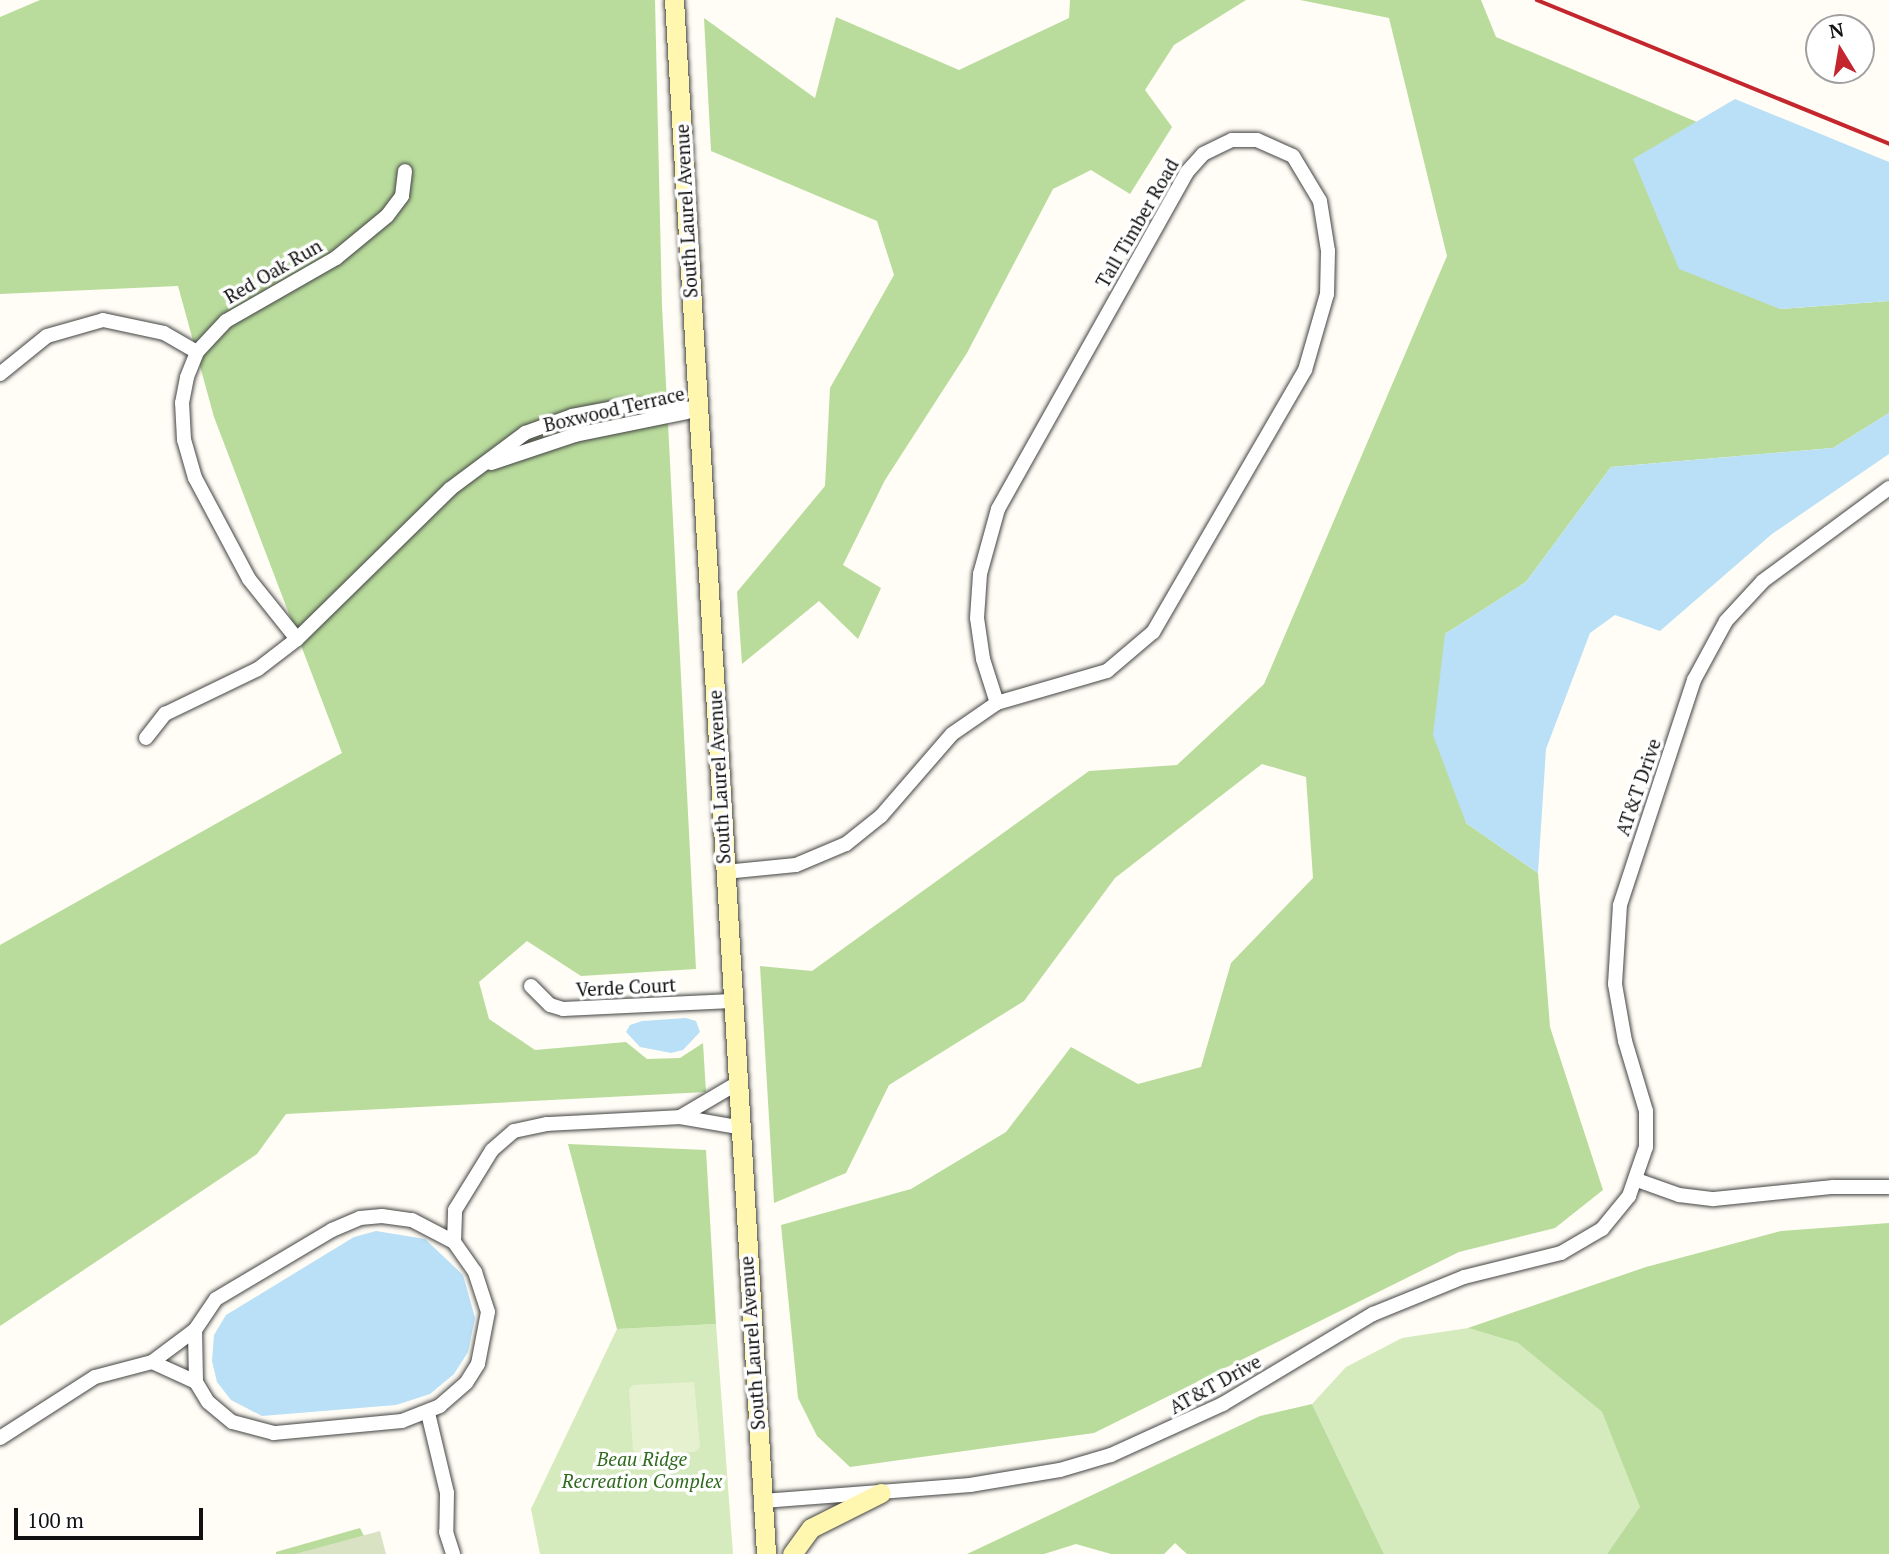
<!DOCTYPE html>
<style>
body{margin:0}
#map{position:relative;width:1889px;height:1554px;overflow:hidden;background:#fffdf5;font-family:"PT Serif",serif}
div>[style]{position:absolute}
.green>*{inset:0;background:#d5ebbd}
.forest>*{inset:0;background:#b9dc9c}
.cemetery>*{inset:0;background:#d9e3c4}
.pitch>*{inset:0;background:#e6f2cf}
.water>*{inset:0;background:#b9e0f7}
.roads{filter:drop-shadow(0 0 2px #444) drop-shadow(0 0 2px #444)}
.minor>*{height:14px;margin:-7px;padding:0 7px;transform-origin:7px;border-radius:7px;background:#fff}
.secondary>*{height:19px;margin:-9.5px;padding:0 9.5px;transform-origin:9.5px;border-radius:9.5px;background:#fff6b0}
.rail>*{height:3.5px;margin:-1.75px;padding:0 1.75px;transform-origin:1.75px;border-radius:1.75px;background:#c4262e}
span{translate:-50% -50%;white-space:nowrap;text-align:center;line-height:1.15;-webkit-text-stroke:7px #fff;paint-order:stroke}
.street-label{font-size:19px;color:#111}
.park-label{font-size:19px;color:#2f6b1f;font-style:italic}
.north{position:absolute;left:1805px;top:14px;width:70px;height:70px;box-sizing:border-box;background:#fff;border:2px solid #a0a0a0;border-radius:50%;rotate:349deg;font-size:19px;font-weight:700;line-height:28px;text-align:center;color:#111}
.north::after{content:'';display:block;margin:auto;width:24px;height:32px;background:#c4262e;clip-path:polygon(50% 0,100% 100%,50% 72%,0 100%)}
.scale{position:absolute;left:14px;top:1508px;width:189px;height:32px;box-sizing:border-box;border:4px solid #111;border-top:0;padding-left:9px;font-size:21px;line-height:24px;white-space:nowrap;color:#111;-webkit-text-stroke:5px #fff;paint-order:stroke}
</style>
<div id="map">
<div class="green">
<i style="clip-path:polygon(716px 1324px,733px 1554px,540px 1554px,531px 1509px,617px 1329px)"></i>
<i style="clip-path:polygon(1468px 1328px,1518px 1343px,1602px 1412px,1641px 1507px,1607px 1554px,1384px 1554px,1312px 1404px,1346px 1367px,1402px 1338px)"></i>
</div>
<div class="forest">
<i style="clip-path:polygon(40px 0,655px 0,662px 306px,696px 969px,581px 976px,527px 941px,479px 982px,489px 1019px,535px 1050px,626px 1042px,647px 1059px,680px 1058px,703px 1043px,706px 1092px,286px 1114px,257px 1154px,0 1326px,0 945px,342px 753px,214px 417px,178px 286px,0 294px,0 17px)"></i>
<i style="clip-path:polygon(1070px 0,1246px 0,1174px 45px,1145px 90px,1172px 127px,1130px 194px,1091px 170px,1053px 189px,967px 353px,885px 480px,843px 565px,881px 588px,858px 639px,819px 601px,742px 664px,737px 592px,825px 486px,830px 388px,894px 275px,877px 221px,711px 151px,704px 18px,815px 98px,836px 17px,959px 70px,1069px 18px)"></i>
<i style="clip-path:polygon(1300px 0,1481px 0,1496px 37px,1697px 122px,1634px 159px,1780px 309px,1889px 301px,1889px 413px,1833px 448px,1611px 467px,1526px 582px,1445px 634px,1466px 823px,1538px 873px,1550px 1027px,1603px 1190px,1555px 1228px,1459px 1252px,1094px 1433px,850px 1467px,817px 1436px,798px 1398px,781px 1225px,911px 1189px,1006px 1132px,1071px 1047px,1138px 1084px,1201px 1067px,1231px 963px,1313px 878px,1306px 777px,1262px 764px,1115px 878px,1024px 1001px,889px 1085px,846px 1173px,774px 1203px,760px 966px,812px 971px,1089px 771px,1177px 765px,1264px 684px,1447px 256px,1389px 18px)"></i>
<i style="clip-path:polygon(568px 1144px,706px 1150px,716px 1324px,617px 1329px)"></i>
<i style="clip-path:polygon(1889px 1223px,1889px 1554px,1607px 1554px,1640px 1507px,1602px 1412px,1518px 1343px,1468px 1328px,1646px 1267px,1781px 1231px)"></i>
<i style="clip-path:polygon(1312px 1404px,1384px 1554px,1187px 1554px,1175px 1543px,1164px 1554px,1111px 1554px,1076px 1544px,1044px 1554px,967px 1554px,1260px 1416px)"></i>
<i style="clip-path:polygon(360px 1528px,373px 1554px,276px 1554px,276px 1552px)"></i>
</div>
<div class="cemetery">
<i style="clip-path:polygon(380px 1531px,386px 1554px,295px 1554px)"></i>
</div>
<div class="pitch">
<i style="clip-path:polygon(694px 1382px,700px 1447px,695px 1452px,638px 1455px,633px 1450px,629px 1389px,633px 1385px)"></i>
</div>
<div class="water">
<i style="clip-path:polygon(1735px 99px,1889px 162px,1889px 301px,1780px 309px,1679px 269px,1633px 159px)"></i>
<i style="clip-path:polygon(1889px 413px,1889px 454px,1772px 534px,1660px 631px,1615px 615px,1590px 633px,1546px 749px,1538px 873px,1466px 823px,1433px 735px,1445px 634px,1526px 582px,1611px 467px,1833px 448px)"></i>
<i style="clip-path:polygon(686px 1018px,696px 1021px,700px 1032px,683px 1050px,671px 1053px,640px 1047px,626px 1032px,630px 1025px,642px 1021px)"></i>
<i style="clip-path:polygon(376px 1231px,425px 1239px,463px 1275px,475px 1318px,468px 1352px,454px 1374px,430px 1394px,396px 1405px,262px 1416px,231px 1400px,217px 1382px,212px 1361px,214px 1335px,226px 1315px,354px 1237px)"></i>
</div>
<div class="roads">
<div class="minor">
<i style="left:1232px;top:140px;width:25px"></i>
<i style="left:1257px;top:140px;width:39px;rotate:24deg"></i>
<i style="left:1293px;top:156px;width:52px;rotate:59deg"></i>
<i style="left:1320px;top:201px;width:51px;rotate:80.9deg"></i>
<i style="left:1328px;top:251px;width:43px;rotate:91.3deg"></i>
<i style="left:1327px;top:294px;width:79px;rotate:106.1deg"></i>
<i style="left:1305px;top:370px;width:303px;rotate:120.1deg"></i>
<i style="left:1153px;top:632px;width:60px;rotate:139.7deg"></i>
<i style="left:1107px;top:671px;width:115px;rotate:163.8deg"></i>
<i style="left:997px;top:703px;width:46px;rotate:-107.7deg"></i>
<i style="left:983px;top:659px;width:41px;rotate:-98.3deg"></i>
<i style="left:977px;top:618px;width:44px;rotate:-86.1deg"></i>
<i style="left:980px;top:574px;width:67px;rotate:-74.5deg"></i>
<i style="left:998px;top:509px;width:386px;rotate:-60.7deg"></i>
<i style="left:1187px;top:172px;width:24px;rotate:-48deg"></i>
<i style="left:1203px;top:154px;width:32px;rotate:-26deg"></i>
<i style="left:0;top:374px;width:60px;rotate:-39deg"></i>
<i style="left:47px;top:336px;width:58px;rotate:-15.9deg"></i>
<i style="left:103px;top:320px;width:62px;rotate:12deg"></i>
<i style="left:164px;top:333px;width:38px;rotate:30deg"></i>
<i style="left:491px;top:463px;width:89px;rotate:-18.4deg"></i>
<i style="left:575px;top:435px;width:114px;rotate:-11.6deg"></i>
<i style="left:297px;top:639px;width:77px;rotate:-128.7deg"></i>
<i style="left:249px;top:579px;width:115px;rotate:-118.1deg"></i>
<i style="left:195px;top:478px;width:40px;rotate:-106deg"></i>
<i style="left:184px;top:440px;width:37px;rotate:-93deg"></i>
<i style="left:182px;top:403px;width:26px;rotate:-79deg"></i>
<i style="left:187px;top:377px;width:27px;rotate:-68deg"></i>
<i style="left:197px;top:352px;width:42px;rotate:-46.9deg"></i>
<i style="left:226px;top:321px;width:127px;rotate:-29.8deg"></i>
<i style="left:336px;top:258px;width:66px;rotate:-39.5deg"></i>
<i style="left:387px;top:216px;width:25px;rotate:-53deg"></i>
<i style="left:402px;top:196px;width:25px;rotate:-83deg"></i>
<i style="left:146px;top:738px;width:31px;rotate:-52deg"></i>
<i style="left:165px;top:714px;width:103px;rotate:-25.8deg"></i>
<i style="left:258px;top:669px;width:49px;rotate:-37.6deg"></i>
<i style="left:297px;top:639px;width:214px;rotate:-44.4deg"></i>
<i style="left:450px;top:489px;width:94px;rotate:-36.7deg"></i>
<i style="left:525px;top:433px;width:50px;rotate:-19.9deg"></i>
<i style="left:572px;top:416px;width:54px;rotate:-10.7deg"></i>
<i style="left:625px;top:406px;width:73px;rotate:2.4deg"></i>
<i style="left:725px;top:872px;width:71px;rotate:-5.6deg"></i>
<i style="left:796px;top:865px;width:54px;rotate:-22.8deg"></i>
<i style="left:846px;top:844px;width:45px;rotate:-38.7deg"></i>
<i style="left:881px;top:816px;width:108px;rotate:-49.1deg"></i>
<i style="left:952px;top:734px;width:55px;rotate:-34.6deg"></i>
<i style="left:531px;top:986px;width:27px;rotate:45deg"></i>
<i style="left:550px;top:1005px;width:14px;rotate:17deg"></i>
<i style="left:563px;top:1009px;width:169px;rotate:-2.7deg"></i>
<i style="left:736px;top:1084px;width:65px;rotate:149.5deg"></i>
<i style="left:680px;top:1117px;width:59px;rotate:9.8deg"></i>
<i style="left:1637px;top:1180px;width:45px;rotate:19.7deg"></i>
<i style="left:1679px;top:1195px;width:35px;rotate:7deg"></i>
<i style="left:1714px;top:1199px;width:120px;rotate:-5.8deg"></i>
<i style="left:1833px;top:1187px;width:56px"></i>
<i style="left:454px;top:1242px;width:32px;rotate:-88deg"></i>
<i style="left:455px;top:1210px;width:70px;rotate:-58.3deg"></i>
<i style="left:492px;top:1150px;width:29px;rotate:-41deg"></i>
<i style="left:514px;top:1131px;width:34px;rotate:-12deg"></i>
<i style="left:547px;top:1124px;width:133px;rotate:-3deg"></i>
<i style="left:152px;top:1362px;width:48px;rotate:24.4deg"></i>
<i style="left:428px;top:1413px;width:82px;rotate:76.6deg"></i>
<i style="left:447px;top:1493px;width:39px;rotate:91deg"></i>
<i style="left:446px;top:1532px;width:23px;rotate:72deg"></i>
<i style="left:0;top:1438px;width:113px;rotate:-32.7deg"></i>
<i style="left:95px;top:1377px;width:59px;rotate:-14.7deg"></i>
<i style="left:152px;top:1362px;width:54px;rotate:-36.7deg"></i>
<i style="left:195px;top:1330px;width:37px;rotate:-56deg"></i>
<i style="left:216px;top:1299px;width:135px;rotate:-30.7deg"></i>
<i style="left:332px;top:1230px;width:30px;rotate:-23deg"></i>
<i style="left:360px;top:1218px;width:22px;rotate:-5deg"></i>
<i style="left:382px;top:1216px;width:30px;rotate:8deg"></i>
<i style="left:412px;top:1220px;width:47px;rotate:27.6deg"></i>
<i style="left:454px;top:1242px;width:37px;rotate:55deg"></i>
<i style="left:475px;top:1272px;width:42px;rotate:72deg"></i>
<i style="left:488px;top:1312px;width:53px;rotate:100.9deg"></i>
<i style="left:478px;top:1364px;width:22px;rotate:122deg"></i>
<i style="left:466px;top:1383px;width:35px;rotate:139deg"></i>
<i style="left:440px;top:1406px;width:41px;rotate:158.5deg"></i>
<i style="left:402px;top:1421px;width:129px;rotate:174.6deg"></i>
<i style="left:274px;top:1433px;width:43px;rotate:-165.3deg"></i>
<i style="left:232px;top:1422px;width:31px;rotate:-140deg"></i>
<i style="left:208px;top:1402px;width:23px;rotate:-121deg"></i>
<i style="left:196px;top:1382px;width:52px;rotate:-91.1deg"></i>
<i style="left:763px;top:1501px;width:208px;rotate:-4.4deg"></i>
<i style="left:970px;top:1485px;width:91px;rotate:-9.5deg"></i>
<i style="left:1060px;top:1470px;width:53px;rotate:-16.4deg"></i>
<i style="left:1111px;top:1455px;width:123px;rotate:-24.5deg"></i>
<i style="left:1223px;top:1404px;width:175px;rotate:-31deg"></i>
<i style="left:1373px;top:1314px;width:98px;rotate:-22.1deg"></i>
<i style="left:1464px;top:1277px;width:100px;rotate:-13.9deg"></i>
<i style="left:1561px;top:1253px;width:48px;rotate:-30.3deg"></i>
<i style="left:1602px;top:1229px;width:43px;rotate:-50.7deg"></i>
<i style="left:1629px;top:1196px;width:52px;rotate:-70.9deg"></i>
<i style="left:1646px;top:1147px;width:36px;rotate:-90deg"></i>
<i style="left:1646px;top:1111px;width:73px;rotate:-106.7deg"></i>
<i style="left:1625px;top:1041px;width:58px;rotate:-100deg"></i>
<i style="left:1615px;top:984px;width:79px;rotate:-86.4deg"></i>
<i style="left:1620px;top:905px;width:237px;rotate:-71.8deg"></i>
<i style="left:1694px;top:680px;width:67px;rotate:-61.5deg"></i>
<i style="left:1726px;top:621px;width:54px;rotate:-47.2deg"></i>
<i style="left:1763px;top:581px;width:157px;rotate:-36.4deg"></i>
</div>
<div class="secondary">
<i style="left:674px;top:0;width:1557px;rotate:86.61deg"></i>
<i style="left:792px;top:1554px;width:32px;rotate:-54deg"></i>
<i style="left:811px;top:1528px;width:78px;rotate:-26.6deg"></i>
</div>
</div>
<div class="rail">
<i style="left:1537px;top:0;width:380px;rotate:22.2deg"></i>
</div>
<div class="street-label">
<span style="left:686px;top:211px;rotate:-93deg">South Laurel Avenue</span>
<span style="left:1137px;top:223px;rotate:-60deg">Tall Timber Road</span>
<span style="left:273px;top:271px;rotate:-30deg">Red Oak Run</span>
<span style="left:614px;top:409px;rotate:-13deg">Boxwood Terrace</span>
<span style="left:719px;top:777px;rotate:-93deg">South Laurel Avenue</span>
<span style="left:1638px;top:787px;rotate:-71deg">AT&amp;T Drive</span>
<span style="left:626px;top:987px;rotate:-3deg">Verde Court</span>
<span style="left:752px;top:1343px;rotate:-94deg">South Laurel Avenue</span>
<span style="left:1215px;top:1384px;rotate:-29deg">AT&amp;T Drive</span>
</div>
<div class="park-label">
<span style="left:642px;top:1470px">Beau Ridge<br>Recreation Complex</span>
</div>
<div class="north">N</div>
<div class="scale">100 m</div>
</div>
